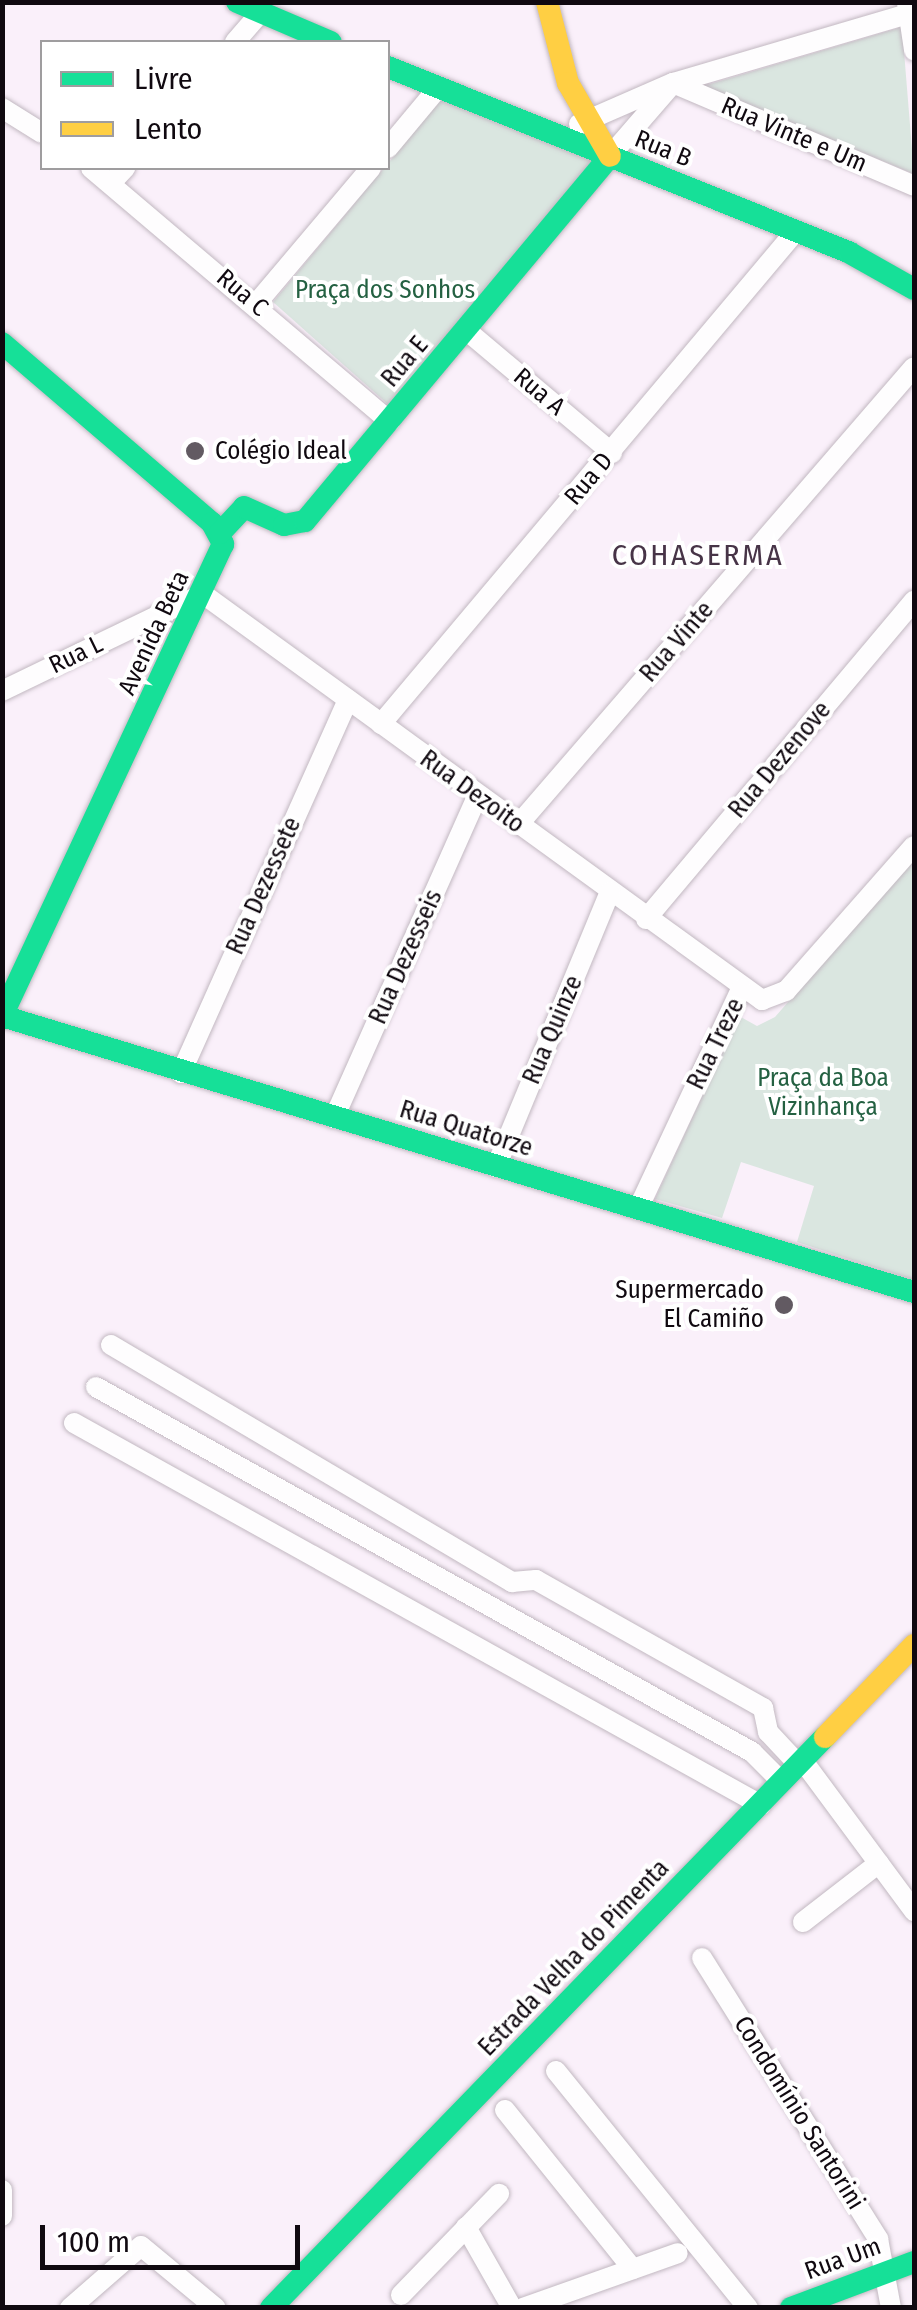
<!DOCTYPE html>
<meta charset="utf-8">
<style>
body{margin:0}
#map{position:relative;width:917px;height:2310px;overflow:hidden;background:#faf0fa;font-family:"Fira Sans Condensed",sans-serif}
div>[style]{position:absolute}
.green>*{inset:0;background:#dae6e0}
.roads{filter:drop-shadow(0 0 2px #c2b8c1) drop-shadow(0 0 2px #c2b8c1)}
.street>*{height:20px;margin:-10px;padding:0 10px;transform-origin:10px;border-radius:10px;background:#fefdfe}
.fast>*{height:22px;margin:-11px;padding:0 11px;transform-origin:11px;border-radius:11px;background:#16e098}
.slow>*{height:22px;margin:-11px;padding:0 11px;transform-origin:11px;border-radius:11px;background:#ffcf43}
.dots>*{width:28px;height:28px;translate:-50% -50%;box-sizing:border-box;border:5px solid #fff;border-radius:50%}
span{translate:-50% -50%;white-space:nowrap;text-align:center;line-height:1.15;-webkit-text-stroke:8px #fff;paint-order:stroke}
.street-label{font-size:25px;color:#100910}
.park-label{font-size:25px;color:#246142}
.poi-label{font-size:25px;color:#100910}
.left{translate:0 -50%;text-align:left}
.right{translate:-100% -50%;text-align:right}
.quarter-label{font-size:30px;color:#473447;letter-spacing:2.5px}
.frame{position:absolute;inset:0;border:5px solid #100910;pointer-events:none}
.legend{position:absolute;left:40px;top:40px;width:350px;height:130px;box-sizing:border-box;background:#fff;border:2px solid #9f9d9f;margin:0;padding:12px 18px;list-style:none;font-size:30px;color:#100910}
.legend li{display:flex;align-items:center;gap:20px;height:50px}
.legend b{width:50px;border:2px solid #9f9d9f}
.scale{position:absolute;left:40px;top:2225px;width:260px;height:45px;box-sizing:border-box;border:5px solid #100910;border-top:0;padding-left:12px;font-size:30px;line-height:35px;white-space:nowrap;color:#100910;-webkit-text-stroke:8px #fff;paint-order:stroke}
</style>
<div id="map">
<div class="green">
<i style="clip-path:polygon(902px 27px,914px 174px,703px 86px)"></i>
<i style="clip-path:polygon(442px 98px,592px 161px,391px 407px,273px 302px)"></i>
<i style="clip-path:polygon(914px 858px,914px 1280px,797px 1242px,814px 1186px,741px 1162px,722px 1218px,655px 1199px,739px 1016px,757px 1026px,775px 1017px)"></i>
</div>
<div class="roads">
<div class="street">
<i style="left:907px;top:3px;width:48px;rotate:81.5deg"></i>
<i style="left:235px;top:42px;width:40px;rotate:-49deg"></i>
<i style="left:673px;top:83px;width:262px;rotate:23.1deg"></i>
<i style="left:2px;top:108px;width:47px;rotate:32deg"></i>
<i style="left:579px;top:124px;width:103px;rotate:-23.6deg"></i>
<i style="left:673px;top:83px;width:245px;rotate:-16.4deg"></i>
<i style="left:388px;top:148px;width:78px;rotate:-50.2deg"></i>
<i style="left:610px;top:156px;width:89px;rotate:-49.1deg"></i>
<i style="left:91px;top:168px;width:392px;rotate:40.3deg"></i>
<i style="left:111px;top:183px;width:21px;rotate:-47deg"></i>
<i style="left:256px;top:304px;width:178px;rotate:-49.8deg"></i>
<i style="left:466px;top:330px;width:191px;rotate:40.1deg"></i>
<i style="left:2px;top:691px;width:223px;rotate:-25.8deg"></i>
<i style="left:203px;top:594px;width:691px;rotate:35.99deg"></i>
<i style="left:762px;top:1000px;width:26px;rotate:-21deg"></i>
<i style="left:786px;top:991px;width:193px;rotate:-48.6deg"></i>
<i style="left:381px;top:724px;width:643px;rotate:-49.92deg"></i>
<i style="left:518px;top:825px;width:605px;rotate:-49.15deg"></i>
<i style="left:646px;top:919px;width:416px;rotate:-49.9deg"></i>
<i style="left:181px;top:1073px;width:409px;rotate:-65.9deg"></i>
<i style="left:334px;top:1118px;width:354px;rotate:-66deg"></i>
<i style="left:496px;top:1167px;width:298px;rotate:-67.5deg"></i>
<i style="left:638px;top:1209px;width:243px;rotate:-64.9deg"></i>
<i style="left:111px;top:1345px;width:466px;rotate:30.6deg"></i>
<i style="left:512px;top:1582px;width:24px;rotate:-5deg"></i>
<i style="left:536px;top:1580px;width:261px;rotate:29.4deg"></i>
<i style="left:763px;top:1708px;width:25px;rotate:78deg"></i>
<i style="left:768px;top:1732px;width:45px;rotate:46.8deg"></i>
<i style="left:96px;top:1387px;width:751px;rotate:29.09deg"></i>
<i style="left:752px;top:1752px;width:42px;rotate:45deg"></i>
<i style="left:74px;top:1423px;width:786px;rotate:29.08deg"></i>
<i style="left:803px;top:1761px;width:187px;rotate:53.5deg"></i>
<i style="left:803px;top:1922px;width:96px;rotate:-37.8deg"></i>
<i style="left:702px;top:1958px;width:332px;rotate:57.9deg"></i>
<i style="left:878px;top:2239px;width:70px;rotate:79.3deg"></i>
<i style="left:556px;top:2071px;width:305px;rotate:51deg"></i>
<i style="left:505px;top:2110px;width:204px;rotate:51.2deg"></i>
<i style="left:2px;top:2190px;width:26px;rotate:90deg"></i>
<i style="left:466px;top:2227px;width:93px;rotate:60.4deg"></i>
<i style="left:401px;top:2295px;width:141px;rotate:-45.9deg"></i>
<i style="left:70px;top:2308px;width:94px;rotate:-41.1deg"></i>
<i style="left:141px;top:2246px;width:97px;rotate:39.6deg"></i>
<i style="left:523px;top:2308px;width:164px;rotate:-19.5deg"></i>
</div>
<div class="fast">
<i style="left:237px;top:2px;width:102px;rotate:23.1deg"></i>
<i style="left:388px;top:67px;width:498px;rotate:21.9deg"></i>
<i style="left:850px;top:253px;width:73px;rotate:29.4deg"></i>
<i style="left:2px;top:343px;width:277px;rotate:40.6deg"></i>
<i style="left:212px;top:523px;width:24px;rotate:62deg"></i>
<i style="left:223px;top:544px;width:521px;rotate:115.09deg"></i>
<i style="left:220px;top:533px;width:35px;rotate:-47deg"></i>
<i style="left:244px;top:507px;width:44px;rotate:24.2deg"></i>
<i style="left:284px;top:525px;width:21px;rotate:-11deg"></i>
<i style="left:305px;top:521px;width:476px;rotate:-50.1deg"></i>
<i style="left:2px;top:1016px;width:953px;rotate:16.84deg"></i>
<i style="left:271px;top:2308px;width:796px;rotate:-45.87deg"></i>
<i style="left:791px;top:2308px;width:131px;rotate:-20.5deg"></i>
</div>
<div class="slow">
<i style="left:547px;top:2px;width:84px;rotate:75.5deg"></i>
<i style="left:568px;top:83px;width:84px;rotate:60.1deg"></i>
<i style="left:825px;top:1737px;width:128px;rotate:-45.9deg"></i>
</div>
</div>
<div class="dots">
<i style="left:195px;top:451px;background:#625a62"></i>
<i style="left:784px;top:1305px;background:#625a62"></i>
</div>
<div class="street-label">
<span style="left:794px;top:135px;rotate:23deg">Rua Vinte e Um</span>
<span style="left:663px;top:149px;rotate:22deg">Rua B</span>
<span style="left:242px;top:293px;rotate:40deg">Rua C</span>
<span style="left:405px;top:362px;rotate:-50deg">Rua E</span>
<span style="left:539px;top:392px;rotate:40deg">Rua A</span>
<span style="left:589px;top:479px;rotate:-50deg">Rua D</span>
<span style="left:154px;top:633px;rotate:-65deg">Avenida Beta</span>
<span style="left:677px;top:642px;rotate:-49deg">Rua Vinte</span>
<span style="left:76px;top:655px;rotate:-26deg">Rua L</span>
<span style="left:780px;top:760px;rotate:-50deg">Rua Dezenove</span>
<span style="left:472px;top:792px;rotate:36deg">Rua Dezoito</span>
<span style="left:264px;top:886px;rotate:-66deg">Rua Dezessete</span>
<span style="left:406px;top:957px;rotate:-66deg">Rua Dezesseis</span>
<span style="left:553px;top:1030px;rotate:-67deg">Rua Quinze</span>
<span style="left:716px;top:1044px;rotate:-64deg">Rua Treze</span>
<span style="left:466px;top:1129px;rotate:17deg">Rua Quatorze</span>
<span style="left:574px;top:1958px;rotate:-46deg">Estrada Velha do Pimenta</span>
<span style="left:799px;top:2113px;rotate:58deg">Condomínio Santorini</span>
<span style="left:843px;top:2259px;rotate:-20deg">Rua Um</span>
</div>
<div class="park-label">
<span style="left:385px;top:290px">Praça dos Sonhos</span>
<span style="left:823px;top:1093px">Praça da Boa<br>Vizinhança</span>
</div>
<div class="poi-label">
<span class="left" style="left:215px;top:451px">Colégio Ideal</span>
<span class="right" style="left:764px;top:1305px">Supermercado<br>El Camiño</span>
</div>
<div class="quarter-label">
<span style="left:698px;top:555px">COHASERMA</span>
</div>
<div class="frame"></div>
<ul class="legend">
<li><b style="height:12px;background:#16e098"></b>Livre</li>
<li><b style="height:12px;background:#ffcf43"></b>Lento</li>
</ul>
<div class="scale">100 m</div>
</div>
